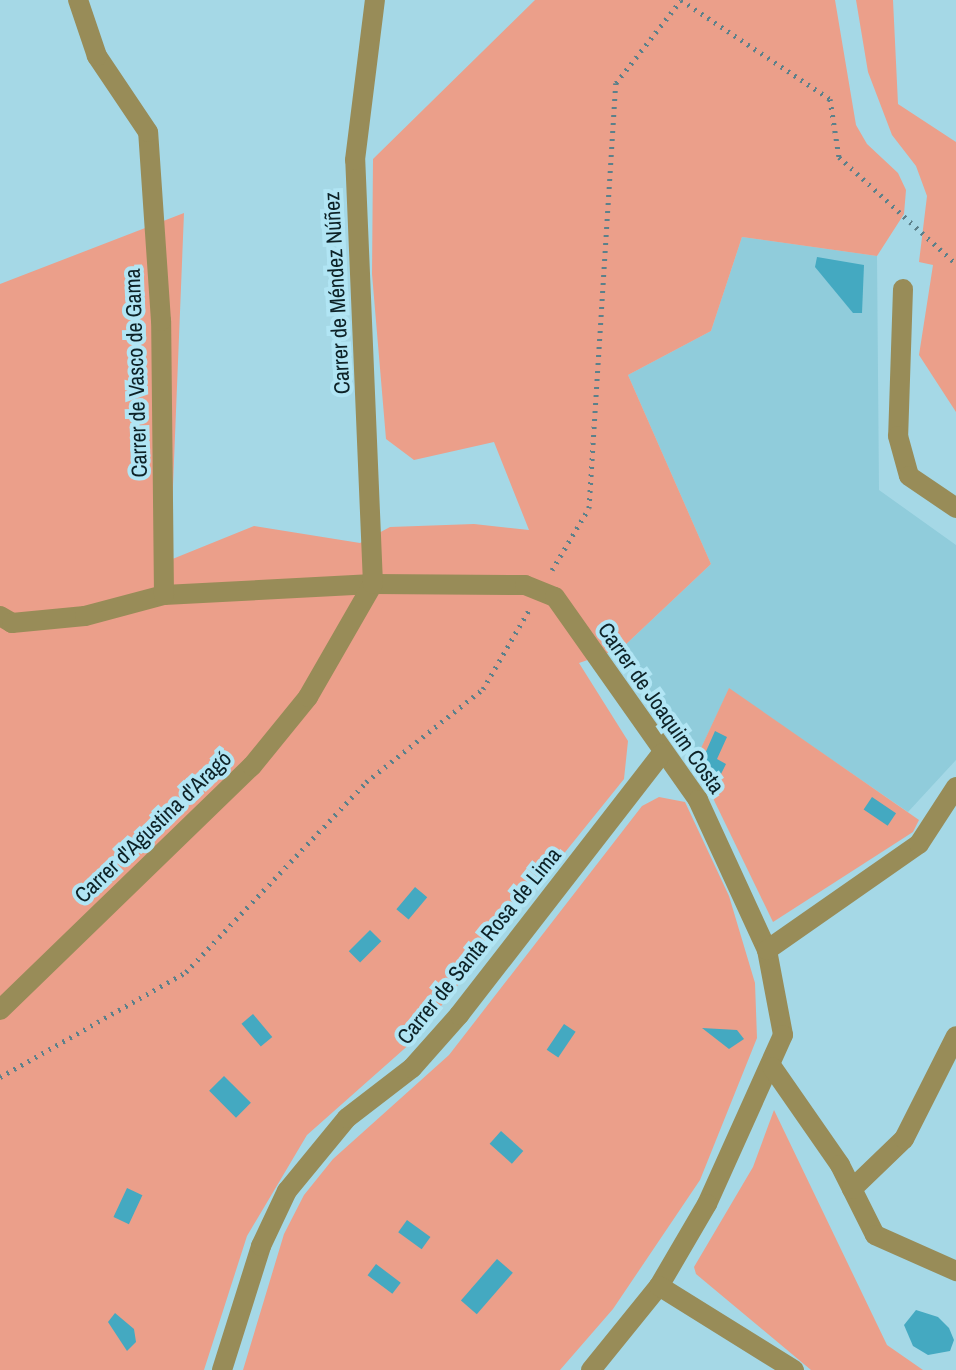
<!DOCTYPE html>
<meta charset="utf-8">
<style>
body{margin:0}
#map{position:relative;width:956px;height:1370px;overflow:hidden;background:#a5d8e6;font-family:"Archivo Narrow",sans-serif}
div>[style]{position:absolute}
.built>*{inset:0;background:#90ccdb}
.green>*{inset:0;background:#eb9f8a}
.water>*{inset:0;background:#44a9c1;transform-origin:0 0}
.path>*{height:5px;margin-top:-2.5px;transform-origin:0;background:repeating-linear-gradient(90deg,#5c808a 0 2px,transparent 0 8px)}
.minor>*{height:20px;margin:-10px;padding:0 10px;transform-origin:10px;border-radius:10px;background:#988c58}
span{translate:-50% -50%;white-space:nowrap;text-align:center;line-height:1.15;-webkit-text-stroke:8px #b1e5f4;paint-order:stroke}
.street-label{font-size:22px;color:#0d2227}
</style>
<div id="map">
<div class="built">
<i style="clip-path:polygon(742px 237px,877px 256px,879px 490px,956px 545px,956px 760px,908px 812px,729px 689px,695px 761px,681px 726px,668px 722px,622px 648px,711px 564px,628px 375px,711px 331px)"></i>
</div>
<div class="green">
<i style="clip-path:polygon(535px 0,835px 0,856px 125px,867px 144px,898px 173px,906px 190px,904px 214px,877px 256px,742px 237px,711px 331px,628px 375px,711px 564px,622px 648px,579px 663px,628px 741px,624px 779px,412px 1042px,307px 1135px,247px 1236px,204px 1370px,0 1370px,0 284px,184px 213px,170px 560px,254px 526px,360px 543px,390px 527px,474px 524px,529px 530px,494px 442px,414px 460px,386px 439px,372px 274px,373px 159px)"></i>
<i style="clip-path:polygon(856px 0,893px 0,898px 104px,956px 142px,956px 412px,919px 355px,933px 265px,919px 262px,927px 196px,916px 166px,892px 135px,868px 72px)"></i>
<i style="clip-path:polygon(729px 688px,919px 820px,913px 832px,773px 922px,695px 761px)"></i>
<i style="clip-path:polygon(659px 797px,685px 802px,729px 896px,755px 983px,757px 1038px,700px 1180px,613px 1309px,560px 1370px,243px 1370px,284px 1234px,304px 1195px,333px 1159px,449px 1055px,642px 806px)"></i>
<i style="clip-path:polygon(774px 1110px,887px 1345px,923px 1370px,811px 1370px,696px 1274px,694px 1267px,753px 1167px)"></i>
</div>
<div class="water">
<i style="clip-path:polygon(817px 257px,864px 265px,862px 313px,853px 313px,815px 267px)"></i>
<i style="clip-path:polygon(715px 731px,727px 737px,717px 759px,726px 764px,721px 774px,700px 765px)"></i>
<i style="left:872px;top:797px;width:29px;height:15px;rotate:34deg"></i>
<i style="left:415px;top:887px;width:16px;height:29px;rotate:40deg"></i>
<i style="left:370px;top:930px;width:16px;height:30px;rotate:45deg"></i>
<i style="left:253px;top:1014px;width:30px;height:15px;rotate:50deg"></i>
<i style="left:564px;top:1024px;width:14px;height:31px;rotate:34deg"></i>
<i style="clip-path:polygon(702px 1028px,737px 1030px,744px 1039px,729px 1049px)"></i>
<i style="left:224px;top:1076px;width:38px;height:21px;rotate:45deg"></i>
<i style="left:501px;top:1131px;width:30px;height:17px;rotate:42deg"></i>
<i style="left:127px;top:1188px;width:17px;height:32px;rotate:25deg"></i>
<i style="left:407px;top:1220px;width:29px;height:15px;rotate:36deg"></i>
<i style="left:497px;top:1259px;width:21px;height:55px;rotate:41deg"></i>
<i style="left:376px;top:1264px;width:31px;height:14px;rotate:37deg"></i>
<i style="clip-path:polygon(916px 1310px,938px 1317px,949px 1328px,954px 1340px,950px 1351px,928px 1355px,913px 1346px,904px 1325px)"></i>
<i style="clip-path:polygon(115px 1313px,134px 1329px,136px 1342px,127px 1351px,108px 1322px)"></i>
</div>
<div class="path">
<i style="left:552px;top:570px;width:72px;rotate:-59.2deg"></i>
<i style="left:589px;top:508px;width:426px;rotate:-86.4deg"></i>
<i style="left:616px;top:83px;width:105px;rotate:-51.9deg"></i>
<i style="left:681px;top:0;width:179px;rotate:33.6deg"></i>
<i style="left:830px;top:99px;width:59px;rotate:81.2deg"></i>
<i style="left:839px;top:157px;width:159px;rotate:42.4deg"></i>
<i style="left:0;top:1077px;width:214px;rotate:-29.4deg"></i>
<i style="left:186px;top:972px;width:262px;rotate:-46.5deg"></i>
<i style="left:366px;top:782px;width:149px;rotate:-38.5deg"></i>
<i style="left:483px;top:689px;width:91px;rotate:-59.8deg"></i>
</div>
<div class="minor">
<i style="left:903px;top:289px;width:147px;rotate:91.9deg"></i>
<i style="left:898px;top:436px;width:41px;rotate:74.6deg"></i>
<i style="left:909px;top:476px;width:57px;rotate:34.2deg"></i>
<i style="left:164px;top:595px;width:209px;rotate:-3deg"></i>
<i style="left:373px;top:584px;width:152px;rotate:0.4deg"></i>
<i style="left:525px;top:585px;width:32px;rotate:22deg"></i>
<i style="left:555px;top:597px;width:248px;rotate:54.8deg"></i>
<i style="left:698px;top:800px;width:165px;rotate:65.3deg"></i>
<i style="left:767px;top:950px;width:86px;rotate:79.3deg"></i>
<i style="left:783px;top:1035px;width:185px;rotate:114.2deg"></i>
<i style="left:707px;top:1204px;width:95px;rotate:120.3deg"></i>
<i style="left:659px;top:1286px;width:108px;rotate:129deg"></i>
<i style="left:0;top:616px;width:14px;rotate:30deg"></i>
<i style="left:12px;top:623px;width:73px;rotate:-5.5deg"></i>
<i style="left:85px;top:616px;width:82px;rotate:-14.9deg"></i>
<i style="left:164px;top:595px;width:274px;rotate:-90.6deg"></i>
<i style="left:161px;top:321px;width:189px;rotate:-93.9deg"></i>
<i style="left:148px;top:132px;width:92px;rotate:-123.9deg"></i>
<i style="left:97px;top:56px;width:59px;rotate:-108.7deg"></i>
<i style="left:767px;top:950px;width:185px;rotate:-34.9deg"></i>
<i style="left:919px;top:844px;width:68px;rotate:-57deg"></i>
<i style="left:0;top:1010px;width:351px;rotate:-44.1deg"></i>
<i style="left:252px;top:766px;width:89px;rotate:-50.9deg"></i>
<i style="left:308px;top:697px;width:130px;rotate:-60.1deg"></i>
<i style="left:373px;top:584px;width:424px;rotate:-92.4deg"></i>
<i style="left:355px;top:160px;width:161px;rotate:-82.9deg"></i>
<i style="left:772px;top:1067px;width:119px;rotate:55.2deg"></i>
<i style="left:840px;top:1165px;width:78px;rotate:63.4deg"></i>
<i style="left:875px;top:1235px;width:89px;rotate:24deg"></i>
<i style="left:852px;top:1189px;width:72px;rotate:-43.9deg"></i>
<i style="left:904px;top:1139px;width:115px;rotate:-63.2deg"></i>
<i style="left:659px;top:1286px;width:159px;rotate:31.9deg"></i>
<i style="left:222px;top:1370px;width:130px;rotate:-72.5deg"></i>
<i style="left:261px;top:1246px;width:61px;rotate:-64.7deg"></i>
<i style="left:287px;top:1191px;width:94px;rotate:-50.6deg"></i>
<i style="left:347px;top:1118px;width:82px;rotate:-37.6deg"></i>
<i style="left:412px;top:1068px;width:71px;rotate:-48.4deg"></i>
<i style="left:459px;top:1015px;width:331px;rotate:-52.2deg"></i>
</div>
<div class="street-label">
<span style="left:337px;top:293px;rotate:-93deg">Carrer de Méndez Núñez</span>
<span style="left:136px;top:373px;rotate:-92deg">Carrer de Vasco de Gama</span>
<span style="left:661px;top:708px;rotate:55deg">Carrer de Joaquim Costa</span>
<span style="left:153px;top:827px;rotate:-44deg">Carrer d'Agustina d'Aragó</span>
<span style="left:479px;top:946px;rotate:-51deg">Carrer de Santa Rosa de Lima</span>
</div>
</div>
